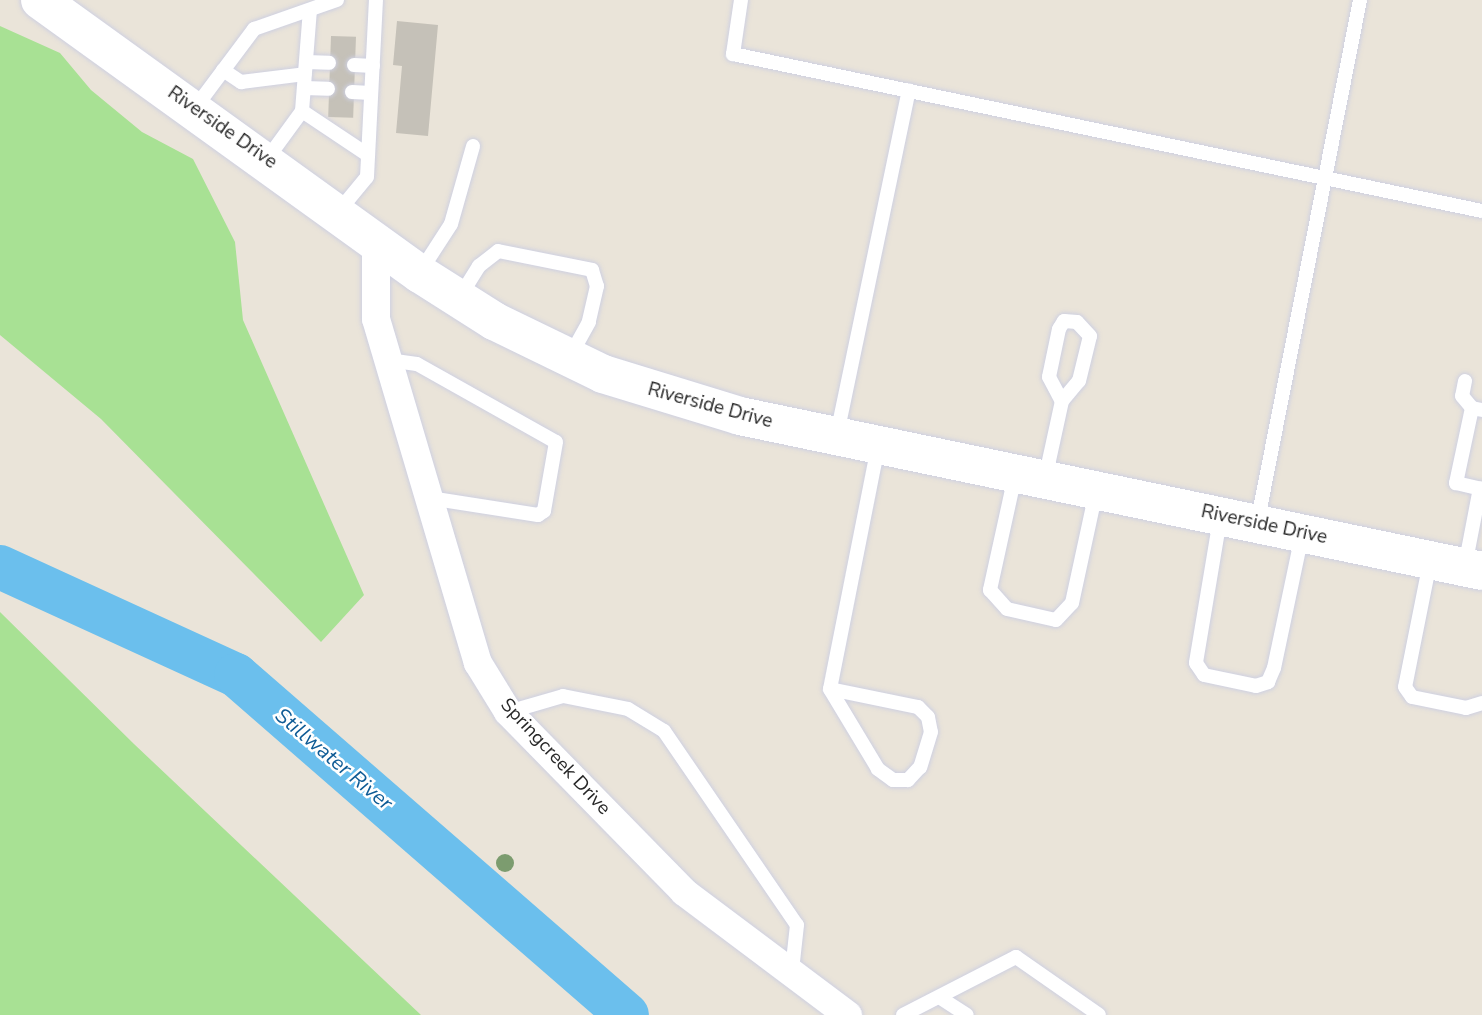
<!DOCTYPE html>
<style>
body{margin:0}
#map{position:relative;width:1482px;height:1015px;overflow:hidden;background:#eae4d9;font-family:"Nunito Sans",sans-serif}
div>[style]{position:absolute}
.green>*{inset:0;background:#a8e194}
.river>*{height:44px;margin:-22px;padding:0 22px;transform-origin:22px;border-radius:22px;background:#6bbfed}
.building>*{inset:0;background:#c5c1b8;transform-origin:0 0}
.roads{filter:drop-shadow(0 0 2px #ced0e1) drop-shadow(0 0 2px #ced0e1)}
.service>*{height:14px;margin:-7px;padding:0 7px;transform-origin:7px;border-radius:7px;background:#fff}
.minor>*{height:28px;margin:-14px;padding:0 14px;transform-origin:14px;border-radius:14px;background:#fff}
.secondary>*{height:38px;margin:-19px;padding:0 19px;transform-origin:19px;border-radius:19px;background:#fff}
.trees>*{width:18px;height:18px;margin:-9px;border-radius:50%;background:#7c9c6f}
span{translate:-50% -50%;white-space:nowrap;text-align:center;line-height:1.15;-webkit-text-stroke:5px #fff;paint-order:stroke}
.street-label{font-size:19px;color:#272727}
.water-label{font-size:21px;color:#0e5b95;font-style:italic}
</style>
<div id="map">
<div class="green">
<i style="clip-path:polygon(0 26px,60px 53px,91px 90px,142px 132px,193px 159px,235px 242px,243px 320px,364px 595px,321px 642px,101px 419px,0 335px)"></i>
<i style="clip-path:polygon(0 612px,134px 744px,421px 1015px,0 1015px)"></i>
</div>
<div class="river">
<i style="left:0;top:567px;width:260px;rotate:24.6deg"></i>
<i style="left:236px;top:675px;width:518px;rotate:41.01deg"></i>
</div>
<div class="building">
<i style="clip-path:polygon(397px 21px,438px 25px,428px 136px,396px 133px,402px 66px,393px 65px)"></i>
<i style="left:331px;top:36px;width:25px;height:81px;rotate:2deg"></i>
</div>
<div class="roads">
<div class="service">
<i style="left:741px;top:0;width:55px;rotate:98.4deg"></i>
<i style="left:733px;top:54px;width:765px;rotate:11.84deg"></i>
<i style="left:306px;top:62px;width:23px;rotate:2deg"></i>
<i style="left:354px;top:65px;width:19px;rotate:3deg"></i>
<i style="left:223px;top:70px;width:22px;rotate:34deg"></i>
<i style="left:241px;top:82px;width:64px;rotate:-7.1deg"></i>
<i style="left:304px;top:88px;width:24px;rotate:2deg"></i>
<i style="left:352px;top:92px;width:19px;rotate:3deg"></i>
<i style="left:195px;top:108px;width:99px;rotate:-53.2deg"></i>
<i style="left:254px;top:29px;width:88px;rotate:-19.3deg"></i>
<i style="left:302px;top:111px;width:79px;rotate:33.7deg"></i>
<i style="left:267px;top:159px;width:59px;rotate:-53.9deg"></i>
<i style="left:302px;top:111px;width:101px;rotate:-85.5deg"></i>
<i style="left:338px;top:212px;width:45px;rotate:-50.4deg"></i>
<i style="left:367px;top:177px;width:177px;rotate:-87.1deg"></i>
<i style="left:420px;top:272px;width:57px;rotate:-57.1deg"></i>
<i style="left:451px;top:224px;width:81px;rotate:-74.2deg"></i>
<i style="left:459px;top:298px;width:38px;rotate:-58deg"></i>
<i style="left:479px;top:266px;width:24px;rotate:-38deg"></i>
<i style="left:498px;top:251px;width:96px;rotate:11.4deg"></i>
<i style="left:592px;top:270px;width:17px;rotate:73deg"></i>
<i style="left:597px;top:286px;width:37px;rotate:103deg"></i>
<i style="left:589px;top:322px;width:38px;rotate:119deg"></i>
<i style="left:388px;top:360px;width:29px;rotate:8deg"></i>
<i style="left:417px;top:364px;width:159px;rotate:29.3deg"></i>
<i style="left:556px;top:442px;width:70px;rotate:99.9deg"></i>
<i style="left:544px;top:511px;width:7px;rotate:146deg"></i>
<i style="left:538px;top:515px;width:110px;rotate:-171.1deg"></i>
<i style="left:1465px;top:381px;width:15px;rotate:101deg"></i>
<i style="left:1462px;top:396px;width:16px;rotate:50deg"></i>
<i style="left:1482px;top:410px;width:10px;rotate:-169deg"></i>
<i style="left:1472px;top:408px;width:77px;rotate:102deg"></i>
<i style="left:1456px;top:483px;width:27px;rotate:13deg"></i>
<i style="left:837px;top:434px;width:351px;rotate:-78.2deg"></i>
<i style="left:1015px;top:476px;width:117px;rotate:102.4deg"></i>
<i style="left:990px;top:590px;width:25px;rotate:48deg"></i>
<i style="left:1007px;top:609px;width:50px;rotate:12.7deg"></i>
<i style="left:1056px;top:620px;width:23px;rotate:-47deg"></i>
<i style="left:1072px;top:603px;width:114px;rotate:-77.8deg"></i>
<i style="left:1045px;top:479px;width:80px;rotate:-77.7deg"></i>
<i style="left:1062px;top:401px;width:26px;rotate:-50deg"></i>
<i style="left:1079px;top:381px;width:46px;rotate:-76.3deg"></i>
<i style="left:1090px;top:336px;width:19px;rotate:-133deg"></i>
<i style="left:1077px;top:322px;width:13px;rotate:-176deg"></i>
<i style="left:1064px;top:321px;width:9px;rotate:122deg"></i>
<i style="left:1059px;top:329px;width:49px;rotate:101.8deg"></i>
<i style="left:1049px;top:377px;width:27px;rotate:62deg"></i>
<i style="left:1220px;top:519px;width:146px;rotate:99.5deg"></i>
<i style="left:1196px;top:663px;width:14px;rotate:56deg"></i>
<i style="left:1204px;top:675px;width:53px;rotate:11.9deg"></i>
<i style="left:1256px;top:686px;width:13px;rotate:-18deg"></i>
<i style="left:1268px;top:682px;width:15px;rotate:-67deg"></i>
<i style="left:1274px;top:668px;width:136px;rotate:-78.1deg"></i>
<i style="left:1257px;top:524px;width:534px;rotate:-78.88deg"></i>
<i style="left:1430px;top:562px;width:127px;rotate:101.3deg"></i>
<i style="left:1405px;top:687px;width:12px;rotate:55deg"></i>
<i style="left:1412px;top:697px;width:55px;rotate:11.5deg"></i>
<i style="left:1466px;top:708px;width:17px;rotate:-17deg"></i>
<i style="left:1465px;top:566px;width:79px;rotate:-79.1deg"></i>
<i style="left:830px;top:689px;width:90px;rotate:11.6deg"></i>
<i style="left:918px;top:707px;width:14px;rotate:45deg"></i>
<i style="left:928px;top:717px;width:15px;rotate:79deg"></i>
<i style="left:931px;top:732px;width:37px;rotate:107deg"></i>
<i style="left:920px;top:767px;width:18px;rotate:133deg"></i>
<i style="left:908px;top:780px;width:15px;rotate:180deg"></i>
<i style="left:893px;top:780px;width:19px;rotate:-144deg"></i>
<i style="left:878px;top:769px;width:93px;rotate:-121deg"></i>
<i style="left:830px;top:689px;width:247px;rotate:-78.8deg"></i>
<i style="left:508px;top:712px;width:57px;rotate:-16.2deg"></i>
<i style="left:563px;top:696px;width:66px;rotate:11.3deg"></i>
<i style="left:628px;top:709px;width:42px;rotate:31.4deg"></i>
<i style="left:664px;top:731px;width:235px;rotate:55.6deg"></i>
<i style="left:797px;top:925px;width:45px;rotate:96.3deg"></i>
<i style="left:939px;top:997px;width:33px;rotate:33deg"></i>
<i style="left:903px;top:1015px;width:127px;rotate:-27.2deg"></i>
<i style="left:1016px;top:957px;width:101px;rotate:34.9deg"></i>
</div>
<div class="minor">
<i style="left:376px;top:240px;width:79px;rotate:90deg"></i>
<i style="left:376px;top:319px;width:359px;rotate:73.5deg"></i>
<i style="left:478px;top:663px;width:57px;rotate:58.5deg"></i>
<i style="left:508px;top:712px;width:252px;rotate:45.6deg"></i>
<i style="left:684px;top:892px;width:205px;rotate:36.9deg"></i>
</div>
<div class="secondary">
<i style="left:40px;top:0;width:468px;rotate:35.8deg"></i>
<i style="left:420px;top:274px;width:88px;rotate:32.4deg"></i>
<i style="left:494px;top:321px;width:121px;rotate:25.9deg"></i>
<i style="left:603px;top:374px;width:143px;rotate:17deg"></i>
<i style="left:740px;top:416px;width:758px;rotate:11.8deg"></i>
</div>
</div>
<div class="trees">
<i style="left:505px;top:863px"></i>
</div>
<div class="street-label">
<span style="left:222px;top:128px;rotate:35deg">Riverside Drive</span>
<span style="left:710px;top:406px;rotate:15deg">Riverside Drive</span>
<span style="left:1264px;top:525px;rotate:12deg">Riverside Drive</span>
<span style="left:555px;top:757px;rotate:47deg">Springcreek Drive</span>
</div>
<div class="water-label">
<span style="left:334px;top:759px;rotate:40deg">Stillwater River</span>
</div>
</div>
